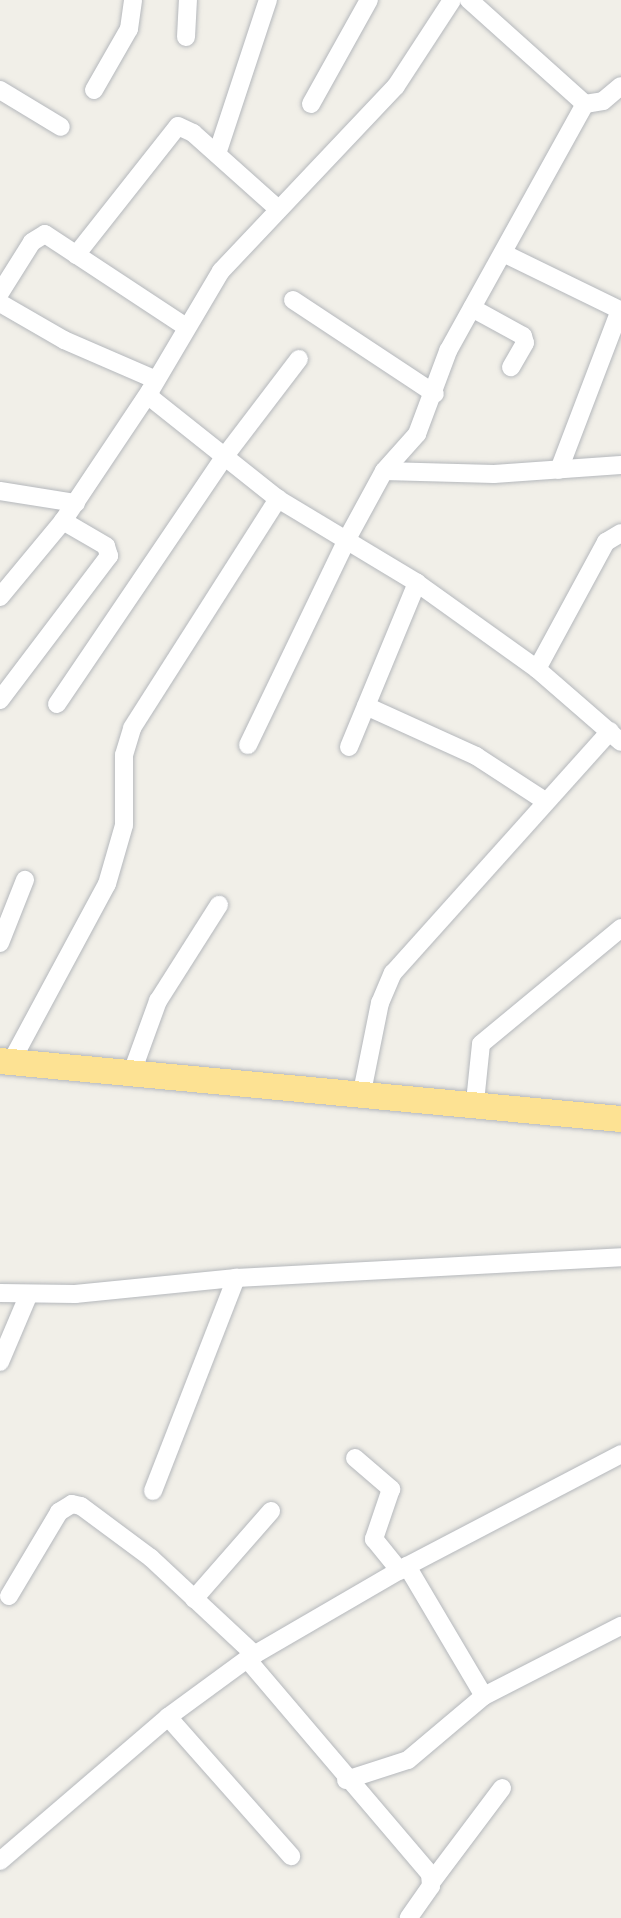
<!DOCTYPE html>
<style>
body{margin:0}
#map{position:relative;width:621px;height:1918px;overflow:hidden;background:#f1efe8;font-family:"Work Sans",sans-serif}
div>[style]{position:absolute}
.roads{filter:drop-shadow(0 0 2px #b5b8bc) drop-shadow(0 0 2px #b5b8bc)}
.minor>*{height:18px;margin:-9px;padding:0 9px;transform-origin:9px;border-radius:9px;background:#fff}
.highway>*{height:26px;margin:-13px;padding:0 13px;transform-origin:13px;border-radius:13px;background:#fde293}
span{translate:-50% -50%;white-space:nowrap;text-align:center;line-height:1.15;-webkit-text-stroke:6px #fff;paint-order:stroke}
</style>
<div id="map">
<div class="roads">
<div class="minor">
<i style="left:452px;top:0;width:103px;rotate:123.1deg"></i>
<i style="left:396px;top:86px;width:255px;rotate:133.4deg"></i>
<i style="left:221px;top:271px;width:139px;rotate:120.6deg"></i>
<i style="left:150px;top:391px;width:7px;rotate:82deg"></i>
<i style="left:151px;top:398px;width:162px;rotate:38.5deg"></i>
<i style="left:278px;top:499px;width:162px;rotate:31.1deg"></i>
<i style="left:417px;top:583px;width:148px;rotate:35.6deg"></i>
<i style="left:537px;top:669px;width:111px;rotate:41deg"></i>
<i style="left:186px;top:37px;width:37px;rotate:-87deg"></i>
<i style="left:0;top:90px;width:71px;rotate:31.2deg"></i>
<i style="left:94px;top:90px;width:70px;rotate:-60.2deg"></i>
<i style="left:129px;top:29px;width:29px;rotate:-82deg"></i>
<i style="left:311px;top:104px;width:119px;rotate:-60.9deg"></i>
<i style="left:585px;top:104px;width:18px;rotate:-9deg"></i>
<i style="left:603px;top:101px;width:23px;rotate:-40deg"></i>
<i style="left:217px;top:154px;width:162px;rotate:-71.7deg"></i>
<i style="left:503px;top:253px;width:130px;rotate:26deg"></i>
<i style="left:620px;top:310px;width:171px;rotate:110.9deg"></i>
<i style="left:76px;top:255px;width:164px;rotate:-51.7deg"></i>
<i style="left:178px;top:126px;width:17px;rotate:25deg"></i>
<i style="left:193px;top:133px;width:113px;rotate:41.8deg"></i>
<i style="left:0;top:293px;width:60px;rotate:-57.9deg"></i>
<i style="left:32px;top:242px;width:15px;rotate:-32deg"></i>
<i style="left:45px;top:234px;width:169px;rotate:33.4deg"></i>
<i style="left:293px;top:300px;width:170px;rotate:33.5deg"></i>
<i style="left:0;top:303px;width:74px;rotate:30deg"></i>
<i style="left:64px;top:340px;width:98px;rotate:23.4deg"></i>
<i style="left:472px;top:308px;width:58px;rotate:28.8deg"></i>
<i style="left:523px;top:336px;width:7px;rotate:74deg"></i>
<i style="left:525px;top:343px;width:28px;rotate:120deg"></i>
<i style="left:384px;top:471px;width:110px;rotate:1.6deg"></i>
<i style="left:494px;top:474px;width:127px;rotate:-4.1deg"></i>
<i style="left:0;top:491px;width:77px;rotate:9deg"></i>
<i style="left:0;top:597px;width:99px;rotate:-50.3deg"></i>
<i style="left:63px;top:521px;width:156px;rotate:-56.2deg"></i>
<i style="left:537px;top:669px;width:145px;rotate:-61.5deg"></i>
<i style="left:606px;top:542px;width:17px;rotate:-31deg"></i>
<i style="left:0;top:700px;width:181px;rotate:-52.9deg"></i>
<i style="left:109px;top:556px;width:10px;rotate:-107deg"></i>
<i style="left:106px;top:546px;width:50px;rotate:-149.8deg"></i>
<i style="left:57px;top:704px;width:300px;rotate:-55.9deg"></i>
<i style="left:225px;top:456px;width:122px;rotate:-52.7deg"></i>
<i style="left:366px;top:706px;width:121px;rotate:24.4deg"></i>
<i style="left:476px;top:756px;width:82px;rotate:33.1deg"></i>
<i style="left:248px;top:745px;width:229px;rotate:-64.3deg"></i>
<i style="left:347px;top:539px;width:77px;rotate:-61.4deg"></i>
<i style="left:384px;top:471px;width:50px;rotate:-48.3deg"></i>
<i style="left:417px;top:434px;width:89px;rotate:-69.5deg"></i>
<i style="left:448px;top:351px;width:282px;rotate:-61deg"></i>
<i style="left:585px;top:104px;width:156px;rotate:-138.1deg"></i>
<i style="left:349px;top:747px;width:178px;rotate:-67.5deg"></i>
<i style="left:0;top:943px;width:68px;rotate:-68.4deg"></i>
<i style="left:11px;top:1062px;width:202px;rotate:-61.7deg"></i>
<i style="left:107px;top:884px;width:61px;rotate:-73.9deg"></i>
<i style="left:124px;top:825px;width:70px;rotate:-90deg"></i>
<i style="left:124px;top:755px;width:28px;rotate:-73deg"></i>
<i style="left:132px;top:728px;width:272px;rotate:-57.5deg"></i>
<i style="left:131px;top:1075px;width:79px;rotate:-70deg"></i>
<i style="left:158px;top:1001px;width:114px;rotate:-57.6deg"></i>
<i style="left:362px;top:1092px;width:91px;rotate:-78.6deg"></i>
<i style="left:380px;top:1003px;width:33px;rotate:-67deg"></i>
<i style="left:393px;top:973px;width:325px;rotate:-48.1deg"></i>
<i style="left:475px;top:1102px;width:58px;rotate:-84.1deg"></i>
<i style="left:481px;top:1044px;width:182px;rotate:-39.6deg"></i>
<i style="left:0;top:1293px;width:75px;rotate:0.8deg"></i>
<i style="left:75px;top:1294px;width:162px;rotate:-5.7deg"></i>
<i style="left:236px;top:1278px;width:386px;rotate:-3.1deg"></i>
<i style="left:0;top:1362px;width:72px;rotate:-67deg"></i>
<i style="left:355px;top:1458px;width:48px;rotate:40.7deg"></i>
<i style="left:391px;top:1489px;width:53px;rotate:108.8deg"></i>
<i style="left:374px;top:1539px;width:41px;rotate:50.9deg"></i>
<i style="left:153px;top:1491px;width:229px;rotate:-68.7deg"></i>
<i style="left:407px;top:1566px;width:151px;rotate:59.4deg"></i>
<i style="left:484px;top:1696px;width:154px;rotate:-27.1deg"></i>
<i style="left:9px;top:1596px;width:98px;rotate:-59.2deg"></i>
<i style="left:59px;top:1512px;width:15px;rotate:-32deg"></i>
<i style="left:72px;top:1504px;width:9px;rotate:13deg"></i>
<i style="left:81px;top:1506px;width:87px;rotate:36.6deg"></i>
<i style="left:151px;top:1558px;width:142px;rotate:43deg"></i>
<i style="left:194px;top:1599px;width:117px;rotate:-48.8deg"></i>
<i style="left:247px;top:1659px;width:282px;rotate:49.6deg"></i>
<i style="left:430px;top:1874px;width:12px;rotate:85deg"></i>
<i style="left:431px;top:1886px;width:39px;rotate:125deg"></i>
<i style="left:168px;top:1717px;width:186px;rotate:48.5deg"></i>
<i style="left:346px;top:1780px;width:65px;rotate:-17.9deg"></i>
<i style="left:408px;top:1760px;width:99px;rotate:-40.1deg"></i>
<i style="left:0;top:1861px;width:221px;rotate:-40.6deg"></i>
<i style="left:168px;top:1717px;width:98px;rotate:-36.3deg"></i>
<i style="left:247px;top:1659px;width:185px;rotate:-30.2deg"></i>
<i style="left:407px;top:1566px;width:242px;rotate:-27.6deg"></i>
<i style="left:433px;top:1880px;width:115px;rotate:-53.1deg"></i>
</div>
<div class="highway">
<i style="left:0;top:1061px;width:624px;rotate:5.34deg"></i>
</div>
</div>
</div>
